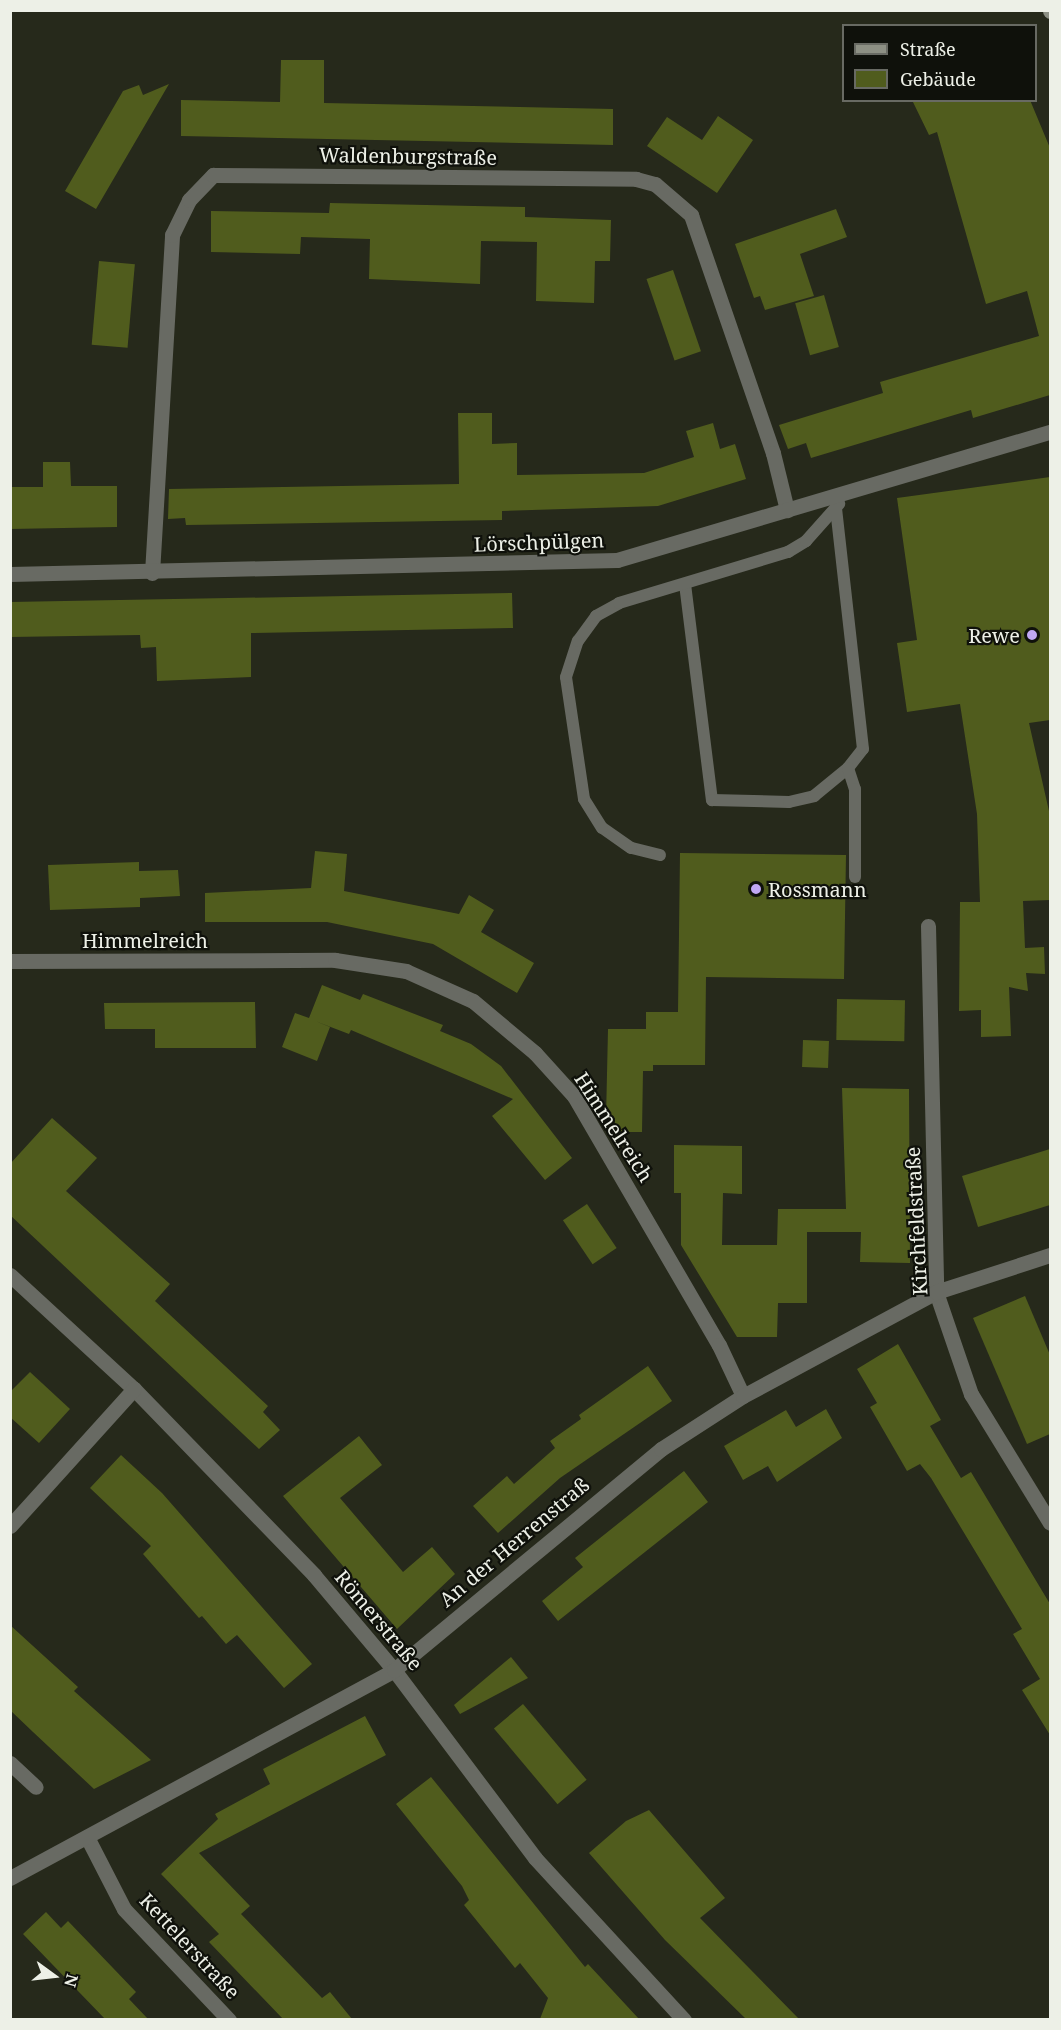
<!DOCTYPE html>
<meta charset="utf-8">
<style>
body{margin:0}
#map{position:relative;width:1061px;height:2030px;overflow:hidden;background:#26291b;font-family:"Noto Serif",serif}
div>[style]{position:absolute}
.building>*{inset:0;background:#505c1d;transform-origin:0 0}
.service>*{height:12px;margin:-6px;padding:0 6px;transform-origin:6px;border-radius:6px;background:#686a63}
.minor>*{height:15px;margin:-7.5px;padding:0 7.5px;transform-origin:7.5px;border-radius:7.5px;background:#686a63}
.secondary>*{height:15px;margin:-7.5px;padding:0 7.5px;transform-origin:7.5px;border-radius:7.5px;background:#8d9084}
.dots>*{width:16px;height:16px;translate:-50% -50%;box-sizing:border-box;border:3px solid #0f110b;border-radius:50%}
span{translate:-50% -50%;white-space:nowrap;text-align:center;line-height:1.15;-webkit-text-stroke:4.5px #0f110b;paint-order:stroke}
.street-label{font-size:20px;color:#edf0e7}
.poi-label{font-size:20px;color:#edf0e7}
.right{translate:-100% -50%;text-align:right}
.left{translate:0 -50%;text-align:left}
.frame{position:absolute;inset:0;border:12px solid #edf0e7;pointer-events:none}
.legend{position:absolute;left:842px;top:24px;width:195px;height:78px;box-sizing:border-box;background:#0f110b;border:2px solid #686a63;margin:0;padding:8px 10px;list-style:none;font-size:18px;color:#edf0e7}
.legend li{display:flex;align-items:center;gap:12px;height:30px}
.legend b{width:30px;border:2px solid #686a63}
.north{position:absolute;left:24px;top:1946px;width:60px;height:60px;-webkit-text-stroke:4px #0f110b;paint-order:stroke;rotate:105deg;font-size:16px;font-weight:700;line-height:24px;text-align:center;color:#edf0e7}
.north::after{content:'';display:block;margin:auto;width:21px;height:27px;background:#edf0e7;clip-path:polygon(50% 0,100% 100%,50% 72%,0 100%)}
</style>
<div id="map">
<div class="building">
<i style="clip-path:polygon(281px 60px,324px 60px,324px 103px,613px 109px,613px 145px,181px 136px,181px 100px,280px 102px)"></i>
<i style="clip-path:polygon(169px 84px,96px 209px,65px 191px,123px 91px,139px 85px,143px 95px)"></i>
<i style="clip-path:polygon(912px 100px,1030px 100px,1050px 148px,1050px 395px,973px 418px,971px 410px,811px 458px,806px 443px,788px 449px,779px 425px,883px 393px,880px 382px,1039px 336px,1027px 291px,986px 304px,937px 132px,929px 135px)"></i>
<i style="clip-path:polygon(718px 116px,753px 140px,717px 193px,647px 146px,667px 117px,702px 140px)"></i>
<i style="clip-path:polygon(330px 203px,525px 207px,525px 217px,611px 220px,610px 261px,595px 261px,594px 303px,536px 301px,537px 242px,481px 241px,480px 284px,369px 279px,370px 239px,301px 237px,300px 254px,211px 252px,211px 211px,329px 213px)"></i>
<i style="clip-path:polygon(836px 209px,847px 237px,800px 254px,814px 296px,765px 310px,760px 296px,754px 298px,735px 244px)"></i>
<i style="left:99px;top:261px;width:36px;height:84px;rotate:5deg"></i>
<i style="left:673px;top:270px;width:86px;height:28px;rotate:71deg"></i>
<i style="left:824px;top:295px;width:54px;height:30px;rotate:74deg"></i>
<i style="clip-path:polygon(458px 413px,492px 413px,492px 444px,517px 443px,517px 475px,644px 473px,694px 457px,686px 431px,713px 423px,720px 449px,735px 444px,746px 479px,658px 506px,502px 511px,502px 520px,186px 525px,185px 518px,168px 519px,169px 489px,459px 484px)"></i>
<i style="clip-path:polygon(43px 462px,70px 462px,71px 486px,117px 486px,117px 527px,10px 529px,10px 487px,43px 487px)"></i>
<i style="clip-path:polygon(1050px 477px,1050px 720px,1029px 723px,1049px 811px,1050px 900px,1023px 901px,1025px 948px,1044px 947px,1045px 974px,1026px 973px,1028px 991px,1009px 987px,1011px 1036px,981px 1037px,981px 1010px,959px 1011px,960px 902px,980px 902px,977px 814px,960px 704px,907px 712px,897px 643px,917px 640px,897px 498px)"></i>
<i style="clip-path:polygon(512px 593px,513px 628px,251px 633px,251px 677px,157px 681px,156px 647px,141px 648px,140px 635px,10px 637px,10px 602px)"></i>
<i style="clip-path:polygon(315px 851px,347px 854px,344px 891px,459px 914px,469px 895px,494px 910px,481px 932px,534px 963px,517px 993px,433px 944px,327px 922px,205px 922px,205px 893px,311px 888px)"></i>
<i style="clip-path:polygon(680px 853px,846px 855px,844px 979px,706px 977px,705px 1065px,653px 1065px,653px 1071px,643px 1071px,642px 1132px,615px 1132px,615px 1118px,606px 1118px,608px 1029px,646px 1029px,646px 1012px,678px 1012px)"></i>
<i style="clip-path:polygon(139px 862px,139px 871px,178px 870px,180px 896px,140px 898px,140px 907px,50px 910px,48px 865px)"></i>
<i style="clip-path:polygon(322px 985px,360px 1000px,363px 994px,443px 1025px,440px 1031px,471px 1044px,501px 1066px,572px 1158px,545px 1180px,492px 1116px,513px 1099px,351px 1030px,349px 1034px,315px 1021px,330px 1027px,317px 1061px,282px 1047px,295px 1013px,309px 1018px)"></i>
<i style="left:837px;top:999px;width:68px;height:41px;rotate:1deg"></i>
<i style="clip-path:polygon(255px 1002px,256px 1048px,155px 1048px,155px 1029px,105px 1029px,104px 1003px)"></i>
<i style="left:803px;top:1040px;width:26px;height:27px;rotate:2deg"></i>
<i style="clip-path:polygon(842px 1088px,909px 1089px,910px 1263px,860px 1262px,861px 1232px,807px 1232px,807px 1303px,778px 1303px,777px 1337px,737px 1337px,681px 1245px,681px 1193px,674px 1193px,674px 1145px,742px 1146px,742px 1194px,723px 1193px,722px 1245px,777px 1245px,778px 1209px,846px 1209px)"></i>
<i style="clip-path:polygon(52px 1118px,97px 1158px,66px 1191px,170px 1284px,155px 1301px,268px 1406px,263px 1412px,280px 1430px,259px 1449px,10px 1215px,10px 1164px)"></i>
<i style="clip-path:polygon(1050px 1149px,1050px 1205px,978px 1227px,962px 1176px)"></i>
<i style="left:587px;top:1204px;width:53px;height:29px;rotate:56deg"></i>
<i style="clip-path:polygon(1025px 1296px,1050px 1355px,1050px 1434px,1027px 1444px,973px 1318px)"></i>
<i style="clip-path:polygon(898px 1344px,941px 1420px,930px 1426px,961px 1478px,971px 1472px,1050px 1604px,1050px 1735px,1022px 1690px,1040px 1679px,1013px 1634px,1022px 1629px,931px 1478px,920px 1464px,907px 1471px,870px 1407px,877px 1403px,857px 1369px)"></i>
<i style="clip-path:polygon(648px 1366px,672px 1401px,560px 1478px,498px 1533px,473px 1506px,507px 1476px,514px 1484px,555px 1448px,550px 1441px,581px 1419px,579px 1415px)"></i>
<i style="clip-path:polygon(30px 1372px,70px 1409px,39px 1443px,10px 1417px,10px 1392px)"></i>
<i style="clip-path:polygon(826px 1409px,842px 1438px,777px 1482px,768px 1466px,743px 1480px,724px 1446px,786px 1410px,796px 1427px)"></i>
<i style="clip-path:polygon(359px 1436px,382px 1465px,340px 1498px,403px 1572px,432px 1547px,455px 1574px,397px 1629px,283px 1496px)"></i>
<i style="clip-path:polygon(121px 1455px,162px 1493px,312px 1664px,284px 1688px,237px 1635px,226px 1644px,202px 1616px,199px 1618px,143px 1554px,151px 1546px,90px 1488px)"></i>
<i style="clip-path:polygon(684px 1471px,708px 1502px,558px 1621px,542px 1601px,583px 1567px,575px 1558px)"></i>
<i style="clip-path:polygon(10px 1625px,78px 1687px,74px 1691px,151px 1760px,94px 1789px,33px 1732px,10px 1710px)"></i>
<i style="clip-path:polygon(511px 1657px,528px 1678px,460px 1714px,454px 1705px)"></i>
<i style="left:523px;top:1704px;width:99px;height:38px;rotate:50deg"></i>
<i style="clip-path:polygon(365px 1716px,386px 1755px,199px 1853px,250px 1906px,241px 1914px,322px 1998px,330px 1992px,352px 2019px,283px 2019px,209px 1942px,219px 1934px,161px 1874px,218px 1819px,215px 1814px,270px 1784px,263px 1769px)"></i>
<i style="clip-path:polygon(431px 1777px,585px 1967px,588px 1964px,639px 2019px,540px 2019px,548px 1998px,520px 1963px,515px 1968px,464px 1905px,469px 1900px,462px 1886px,396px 1804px)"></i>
<i style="clip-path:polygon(649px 1810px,725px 1898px,700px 1918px,799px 2019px,746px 2019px,665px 1940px,589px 1853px,626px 1821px)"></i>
<i style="clip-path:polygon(46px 1912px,61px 1928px,68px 1921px,136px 1992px,129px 1999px,148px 2019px,105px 2019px,23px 1934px)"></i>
</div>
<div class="service">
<i style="left:685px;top:584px;width:218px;rotate:82.9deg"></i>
<i style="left:712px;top:800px;width:77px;rotate:1.5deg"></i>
<i style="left:789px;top:802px;width:26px;rotate:-13deg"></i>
<i style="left:814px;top:796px;width:44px;rotate:-39.5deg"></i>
<i style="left:848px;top:768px;width:24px;rotate:-52deg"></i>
<i style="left:863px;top:749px;width:244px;rotate:-96.4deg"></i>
<i style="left:848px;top:768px;width:22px;rotate:72deg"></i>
<i style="left:855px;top:789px;width:88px;rotate:90deg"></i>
<i style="left:660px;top:855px;width:30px;rotate:-166deg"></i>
<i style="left:631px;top:848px;width:35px;rotate:-145deg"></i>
<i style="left:602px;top:828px;width:34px;rotate:-122deg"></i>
<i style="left:584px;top:799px;width:123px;rotate:-98.4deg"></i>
<i style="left:566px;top:677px;width:38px;rotate:-72deg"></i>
<i style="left:578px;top:641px;width:31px;rotate:-54deg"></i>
<i style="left:596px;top:616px;width:26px;rotate:-29deg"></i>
<i style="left:619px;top:603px;width:177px;rotate:-16.8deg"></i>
<i style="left:788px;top:552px;width:21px;rotate:-31deg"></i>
<i style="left:806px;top:541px;width:50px;rotate:-48.3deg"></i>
</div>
<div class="minor">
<i style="left:152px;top:573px;width:339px;rotate:-86.6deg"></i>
<i style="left:172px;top:235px;width:39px;rotate:-64deg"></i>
<i style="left:189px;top:200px;width:35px;rotate:-46deg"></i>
<i style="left:213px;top:175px;width:423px;rotate:0.5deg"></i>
<i style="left:636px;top:179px;width:20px;rotate:15deg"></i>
<i style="left:655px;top:184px;width:48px;rotate:40.7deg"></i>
<i style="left:691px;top:215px;width:252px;rotate:71deg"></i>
<i style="left:773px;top:453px;width:59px;rotate:76.2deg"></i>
<i style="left:10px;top:574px;width:607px;rotate:-1.32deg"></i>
<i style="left:617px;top:560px;width:452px;rotate:-16.5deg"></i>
<i style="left:928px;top:926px;width:366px;rotate:88.7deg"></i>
<i style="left:936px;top:1292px;width:108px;rotate:71.1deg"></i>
<i style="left:971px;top:1394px;width:151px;rotate:58.5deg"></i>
<i style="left:10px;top:961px;width:325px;rotate:-0.2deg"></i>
<i style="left:335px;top:960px;width:72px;rotate:8.8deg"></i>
<i style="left:406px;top:971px;width:73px;rotate:24.1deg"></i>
<i style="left:473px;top:1001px;width:81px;rotate:40deg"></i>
<i style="left:535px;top:1053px;width:58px;rotate:47.8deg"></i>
<i style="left:574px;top:1096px;width:288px;rotate:59.8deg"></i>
<i style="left:719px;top:1345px;width:56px;rotate:64.8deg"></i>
<i style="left:10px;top:1275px;width:168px;rotate:42.6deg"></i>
<i style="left:134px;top:1389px;width:259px;rotate:45.9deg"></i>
<i style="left:314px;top:1575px;width:124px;rotate:49.9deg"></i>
<i style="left:394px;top:1670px;width:235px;rotate:53.1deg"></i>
<i style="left:535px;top:1858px;width:220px;rotate:47.4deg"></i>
<i style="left:10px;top:1526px;width:185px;rotate:-47.9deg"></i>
<i style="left:10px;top:1763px;width:35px;rotate:43deg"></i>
<i style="left:87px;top:1837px;width:81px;rotate:62.8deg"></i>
<i style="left:124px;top:1909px;width:153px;rotate:46.6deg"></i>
<i style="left:10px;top:1878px;width:437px;rotate:-28.4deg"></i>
<i style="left:394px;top:1670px;width:347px;rotate:-39.6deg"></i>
<i style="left:661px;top:1449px;width:98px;rotate:-32.9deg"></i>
<i style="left:743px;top:1396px;width:219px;rotate:-28.3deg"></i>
<i style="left:936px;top:1292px;width:120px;rotate:-18deg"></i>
</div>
<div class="secondary">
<i style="left:1050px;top:10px;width:1px;rotate:90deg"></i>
</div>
<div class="dots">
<i style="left:1032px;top:635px;background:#c1a8f3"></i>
<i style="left:756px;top:889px;background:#c1a8f3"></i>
</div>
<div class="street-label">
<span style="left:408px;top:156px;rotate:1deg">Waldenburgstraße</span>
<span style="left:539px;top:542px;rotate:-2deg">Lörschpülgen</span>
<span style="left:145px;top:940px">Himmelreich</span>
<span style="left:614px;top:1127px;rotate:57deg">Himmelreich</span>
<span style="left:916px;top:1221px;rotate:-93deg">Kirchfeldstraße</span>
<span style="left:514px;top:1542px;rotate:-40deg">An der Herrenstraß</span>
<span style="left:379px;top:1620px;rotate:50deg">Römerstraße</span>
<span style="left:190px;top:1946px;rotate:47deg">Kettelerstraße</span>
</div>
<div class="poi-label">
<span class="right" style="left:1020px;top:635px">Rewe</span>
<span class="left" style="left:768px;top:889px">Rossmann</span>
</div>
<div class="frame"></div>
<ul class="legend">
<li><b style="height:8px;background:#8d9084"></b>Straße</li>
<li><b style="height:16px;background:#505c1d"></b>Gebäude</li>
</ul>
<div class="north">N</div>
</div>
